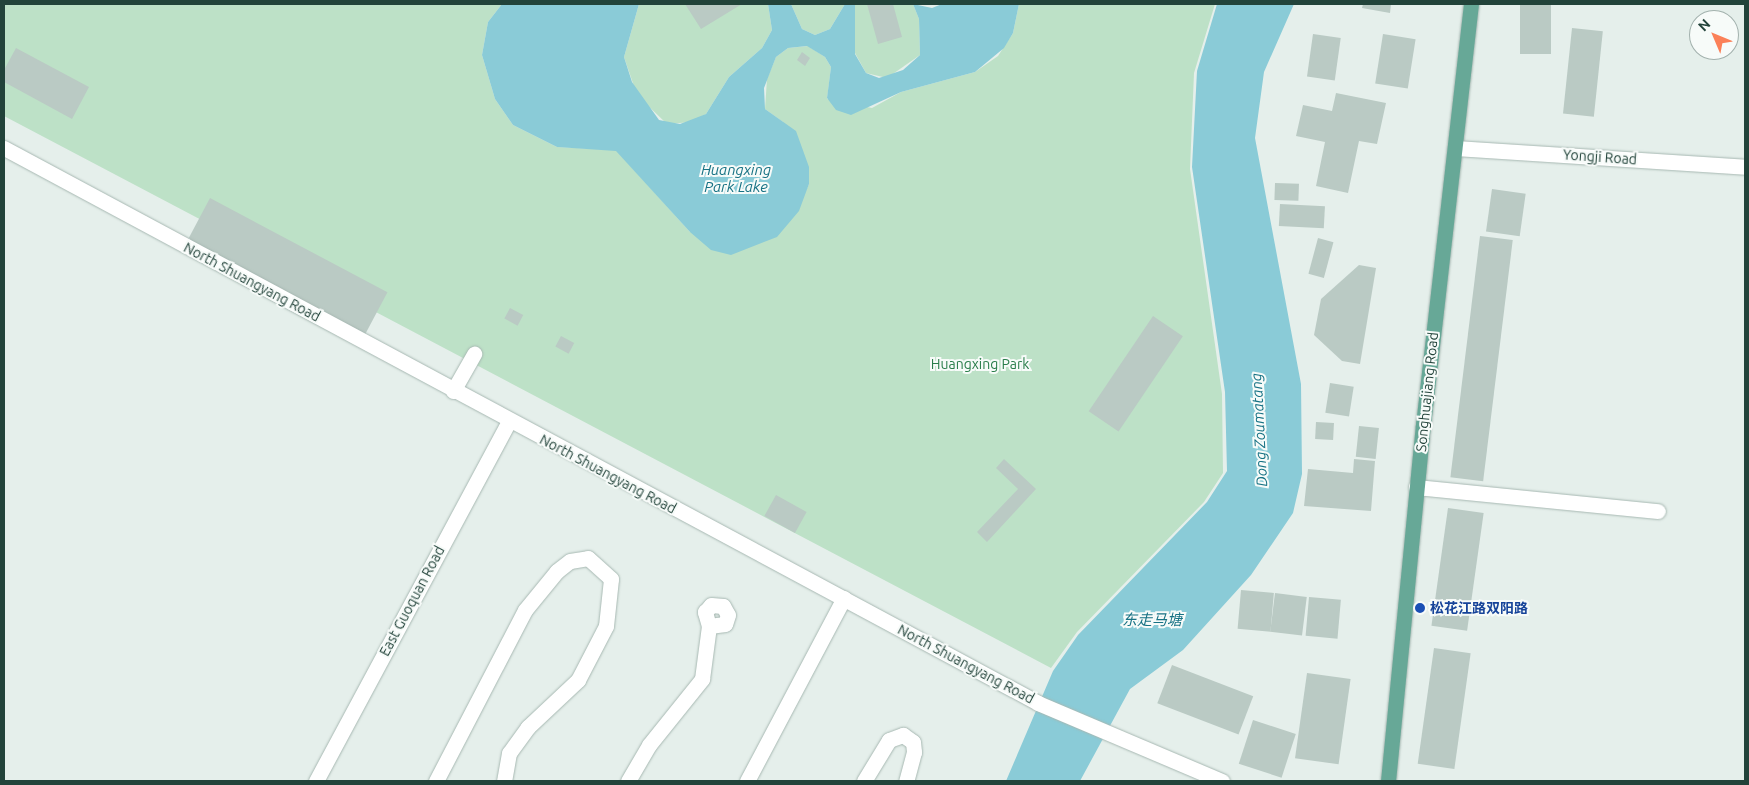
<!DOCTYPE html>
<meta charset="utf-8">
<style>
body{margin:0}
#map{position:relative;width:1749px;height:785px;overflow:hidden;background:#e5efeb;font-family:Ubuntu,"Noto Sans SC",sans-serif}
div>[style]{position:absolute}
.green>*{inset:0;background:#bde1c7}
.water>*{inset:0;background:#8acbd7}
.building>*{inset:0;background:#bacac4;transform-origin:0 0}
.roads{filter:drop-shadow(0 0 1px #a7b8b2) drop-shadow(0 0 1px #a7b8b2)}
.minor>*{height:15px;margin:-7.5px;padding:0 7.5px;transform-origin:7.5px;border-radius:7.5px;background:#fff}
.major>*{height:15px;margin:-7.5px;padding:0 7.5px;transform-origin:7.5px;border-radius:7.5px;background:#67a897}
.dots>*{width:14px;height:14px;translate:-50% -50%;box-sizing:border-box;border:2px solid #f7fbf9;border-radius:50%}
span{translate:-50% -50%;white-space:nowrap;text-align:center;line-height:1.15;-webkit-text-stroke:4px #f7fbf9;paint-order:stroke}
.street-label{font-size:14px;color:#22433a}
.park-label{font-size:14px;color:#297d4a}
.transit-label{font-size:14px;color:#164399;font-weight:700}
.left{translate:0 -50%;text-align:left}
.water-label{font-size:15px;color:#177284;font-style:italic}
.frame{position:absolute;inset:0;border:5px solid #22433a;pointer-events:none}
.north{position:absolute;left:1689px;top:10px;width:50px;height:50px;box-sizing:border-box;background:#f7fbf9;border:1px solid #a2b1ad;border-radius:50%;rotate:315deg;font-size:14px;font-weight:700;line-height:20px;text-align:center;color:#22433a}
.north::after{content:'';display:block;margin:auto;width:18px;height:22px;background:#fb8058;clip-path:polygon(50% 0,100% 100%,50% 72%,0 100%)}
</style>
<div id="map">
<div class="green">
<i style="clip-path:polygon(4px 4px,502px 4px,488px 22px,482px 55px,495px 99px,513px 125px,557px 147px,616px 150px,690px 232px,804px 195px,809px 184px,783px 122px,765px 109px,767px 79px,776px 57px,788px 48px,808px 46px,825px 57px,831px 67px,827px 99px,872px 108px,901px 92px,975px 72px,998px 56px,1013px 33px,1019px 4px,1215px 4px,1194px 73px,1190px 169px,1222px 394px,1223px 473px,1204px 502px,1077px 632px,1051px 668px,4px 116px)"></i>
<i style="clip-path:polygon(639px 4px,768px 4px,772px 30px,762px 48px,729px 77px,706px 114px,692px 122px,667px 124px,637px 95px,624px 57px)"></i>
<i style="clip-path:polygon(791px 4px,845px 4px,830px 29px,815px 35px,802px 29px)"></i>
<i style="clip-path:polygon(855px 4px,913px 4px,919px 19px,920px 55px,887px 78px,866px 73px,855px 53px)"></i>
</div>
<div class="water">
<i style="clip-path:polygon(502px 4px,639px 4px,624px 57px,632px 82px,659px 120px,680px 124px,706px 114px,729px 77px,762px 48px,772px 30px,768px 4px,791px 4px,802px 29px,815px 35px,830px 29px,845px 4px,855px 4px,855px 54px,866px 73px,879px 78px,903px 70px,920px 55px,919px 19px,913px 4px,932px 8px,942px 4px,1019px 4px,1013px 33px,1004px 48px,975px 72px,901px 92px,851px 115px,836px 110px,827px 98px,831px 67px,825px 57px,807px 46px,788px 48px,776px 57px,764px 88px,765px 109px,796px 131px,809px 167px,809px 184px,799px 211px,777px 237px,731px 255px,711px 250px,690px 232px,616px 151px,557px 147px,513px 125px,495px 99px,482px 55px,488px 22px)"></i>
<i style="clip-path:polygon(1217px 4px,1294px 4px,1264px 72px,1255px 138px,1301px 384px,1302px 474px,1293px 513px,1251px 575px,1183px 650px,1130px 689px,1080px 781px,1006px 781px,1053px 671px,1078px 635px,1207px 502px,1227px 471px,1225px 392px,1192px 167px,1197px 71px)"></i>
</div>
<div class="building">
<i style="clip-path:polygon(685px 4px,742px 4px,701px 29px)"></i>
<i style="clip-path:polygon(867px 4px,893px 4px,902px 37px,878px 44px)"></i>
<i style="clip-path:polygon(1363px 4px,1391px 4px,1390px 13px,1362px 8px)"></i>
<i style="left:1520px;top:4px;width:31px;height:50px"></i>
<i style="left:1572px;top:28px;width:31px;height:86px;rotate:6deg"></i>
<i style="left:1313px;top:34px;width:28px;height:43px;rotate:8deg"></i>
<i style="left:1383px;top:34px;width:33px;height:50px;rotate:9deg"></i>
<i style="clip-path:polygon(16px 48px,89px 87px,72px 119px,4px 82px,4px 70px)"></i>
<i style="clip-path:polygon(802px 52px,810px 58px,805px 66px,797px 60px)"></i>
<i style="clip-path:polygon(1336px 93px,1386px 103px,1377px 144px,1359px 141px,1348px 193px,1316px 186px,1325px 142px,1296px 136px,1303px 105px,1332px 111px)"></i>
<i style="left:1275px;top:183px;width:24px;height:17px;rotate:2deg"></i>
<i style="left:1492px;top:189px;width:34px;height:43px;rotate:8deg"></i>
<i style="left:210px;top:198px;width:201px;height:50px;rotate:28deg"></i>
<i style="left:1280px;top:204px;width:45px;height:22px;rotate:3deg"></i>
<i style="left:1480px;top:236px;width:33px;height:243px;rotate:7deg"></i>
<i style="left:1318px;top:238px;width:16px;height:37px;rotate:15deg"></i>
<i style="clip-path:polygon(1359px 265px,1376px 268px,1360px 364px,1342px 361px,1314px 335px,1321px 299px)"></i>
<i style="left:510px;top:308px;width:15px;height:12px;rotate:28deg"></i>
<i style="left:1153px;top:316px;width:36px;height:115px;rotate:34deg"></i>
<i style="left:561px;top:336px;width:15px;height:12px;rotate:28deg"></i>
<i style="left:1330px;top:383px;width:24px;height:30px;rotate:9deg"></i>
<i style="left:1316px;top:422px;width:18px;height:17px;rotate:3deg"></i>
<i style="left:1359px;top:426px;width:20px;height:31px;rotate:6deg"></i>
<i style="clip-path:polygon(1004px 459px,1036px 489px,987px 542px,977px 532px,1018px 489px,996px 468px)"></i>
<i style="clip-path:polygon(1354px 459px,1375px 461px,1371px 511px,1304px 506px,1308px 469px,1353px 473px)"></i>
<i style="left:776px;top:495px;width:35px;height:24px;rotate:29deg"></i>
<i style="left:1448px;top:508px;width:36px;height:119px;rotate:8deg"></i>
<i style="left:1241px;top:590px;width:33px;height:39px;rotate:5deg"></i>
<i style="left:1275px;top:593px;width:32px;height:39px;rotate:7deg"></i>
<i style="left:1309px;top:597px;width:32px;height:39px;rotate:5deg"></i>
<i style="left:1434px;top:648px;width:37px;height:117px;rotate:8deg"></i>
<i style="left:1172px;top:665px;width:87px;height:41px;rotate:21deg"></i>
<i style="left:1307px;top:673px;width:44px;height:86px;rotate:8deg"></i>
<i style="left:1253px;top:720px;width:45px;height:46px;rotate:18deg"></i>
</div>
<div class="roads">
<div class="minor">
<i style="left:4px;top:148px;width:1174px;rotate:28.22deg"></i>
<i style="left:1038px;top:703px;width:200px;rotate:23deg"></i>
<i style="left:1455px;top:148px;width:291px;rotate:3.7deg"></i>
<i style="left:453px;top:391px;width:43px;rotate:-60.4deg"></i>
<i style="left:1416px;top:487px;width:243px;rotate:5.7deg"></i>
<i style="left:316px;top:781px;width:408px;rotate:-61.8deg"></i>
<i style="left:436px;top:781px;width:193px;rotate:-62.5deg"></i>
<i style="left:525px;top:610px;width:50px;rotate:-50.6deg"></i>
<i style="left:557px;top:571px;width:16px;rotate:-38deg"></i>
<i style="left:570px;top:561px;width:18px;rotate:-9deg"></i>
<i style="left:588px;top:558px;width:31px;rotate:42deg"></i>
<i style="left:611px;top:579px;width:47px;rotate:96.1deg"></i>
<i style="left:606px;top:626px;width:61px;rotate:117.4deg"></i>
<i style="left:578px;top:680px;width:69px;rotate:136.8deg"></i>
<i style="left:528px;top:727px;width:32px;rotate:126deg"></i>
<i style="left:509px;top:753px;width:28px;rotate:100deg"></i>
<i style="left:628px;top:781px;width:42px;rotate:-59.7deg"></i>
<i style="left:649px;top:745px;width:85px;rotate:-51.2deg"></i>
<i style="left:702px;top:679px;width:53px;rotate:-82.5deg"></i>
<i style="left:709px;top:626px;width:15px;rotate:-106deg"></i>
<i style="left:705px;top:612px;width:9px;rotate:-49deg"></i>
<i style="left:711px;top:605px;width:12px;rotate:5deg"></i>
<i style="left:723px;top:606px;width:10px;rotate:61deg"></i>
<i style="left:728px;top:615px;width:9px;rotate:108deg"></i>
<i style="left:725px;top:624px;width:16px;rotate:173deg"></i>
<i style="left:747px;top:781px;width:207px;rotate:-62.1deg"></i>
<i style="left:864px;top:781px;width:48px;rotate:-58.6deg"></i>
<i style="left:889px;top:740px;width:15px;rotate:-20deg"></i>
<i style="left:903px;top:735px;width:12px;rotate:35deg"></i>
<i style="left:913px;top:742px;width:10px;rotate:84deg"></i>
<i style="left:914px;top:752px;width:30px;rotate:105deg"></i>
</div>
<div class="major">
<i style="left:1388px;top:781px;width:358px;rotate:-84.4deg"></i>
<i style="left:1423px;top:425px;width:424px;rotate:-83.5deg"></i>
</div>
</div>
<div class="dots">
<i style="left:1420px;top:608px;background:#1a4fb4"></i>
</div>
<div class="street-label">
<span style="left:1600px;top:157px;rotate:4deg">Yongji Road</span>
<span style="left:252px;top:282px;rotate:28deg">North Shuangyang Road</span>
<span style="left:1427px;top:392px;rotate:-84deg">Songhuajiang Road</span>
<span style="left:608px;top:474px;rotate:28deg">North Shuangyang Road</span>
<span style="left:412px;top:601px;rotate:-62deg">East Guoquan Road</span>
<span style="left:966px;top:664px;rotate:28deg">North Shuangyang Road</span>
</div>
<div class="park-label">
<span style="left:980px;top:364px">Huangxing Park</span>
</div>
<div class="transit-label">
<span class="left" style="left:1430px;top:608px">松花江路双阳路</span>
</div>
<div class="water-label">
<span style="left:736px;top:178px">Huangxing<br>Park Lake</span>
<span style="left:1259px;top:430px;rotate:-93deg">Dong Zoumatang</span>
<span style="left:1152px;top:620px">东走马塘</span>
</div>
<div class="frame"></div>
<div class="north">N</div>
</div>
